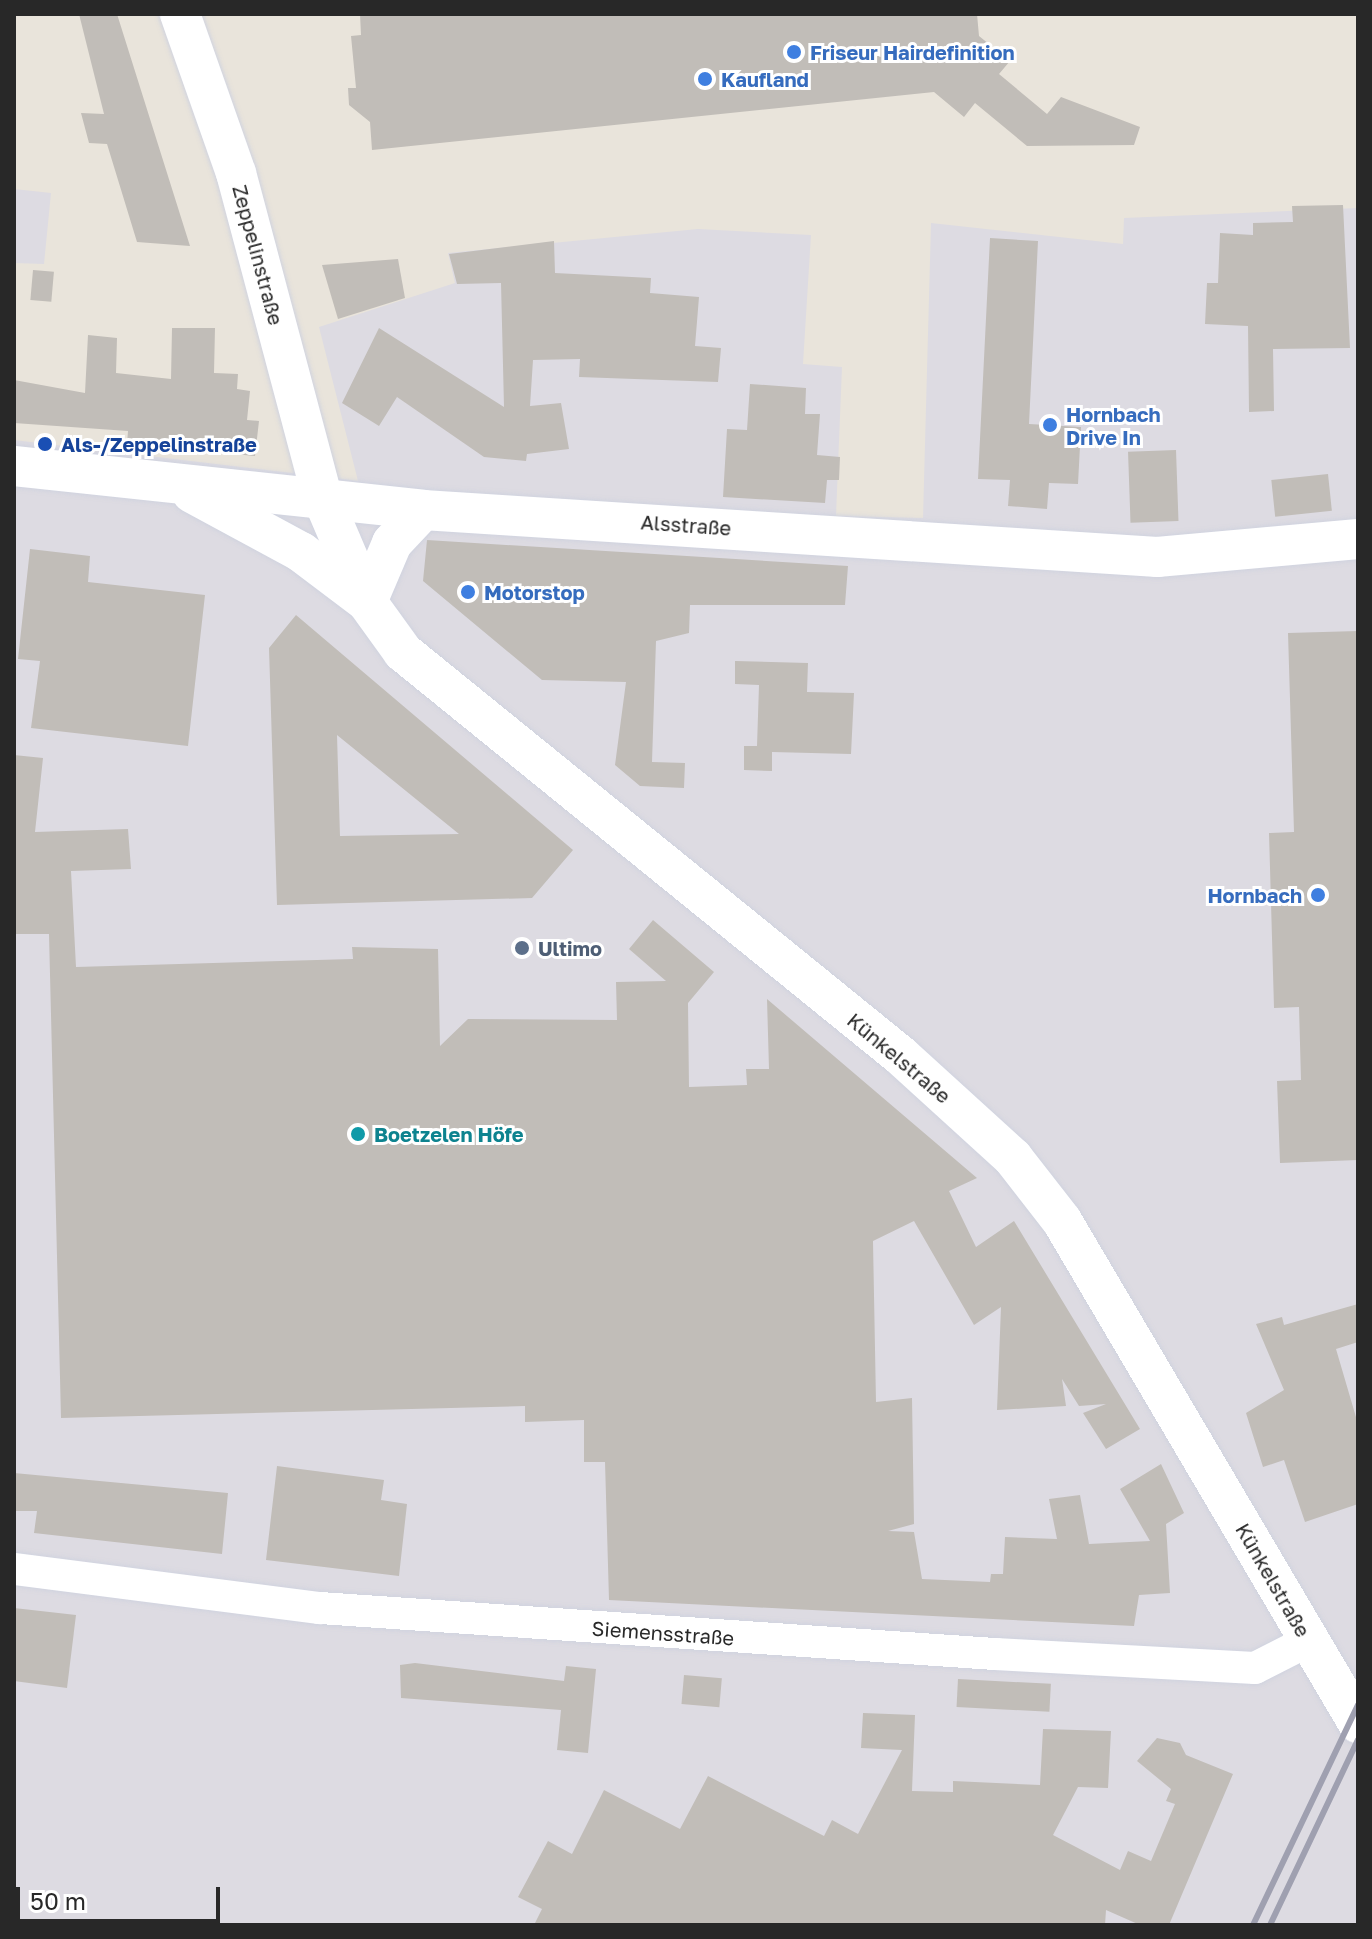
<!DOCTYPE html>
<meta charset="utf-8">
<style>
body{margin:0}
#map{position:relative;width:1372px;height:1939px;overflow:hidden;background:#e9e4db;font-family:"Golos Text",sans-serif}
div>[style]{position:absolute}
.industrial>*{inset:0;background:#dddbe2}
.building>*{inset:0;background:#c1bdb8;transform-origin:0 0}
.roads{filter:drop-shadow(0 0 2px #d0d3df) drop-shadow(0 0 2px #d0d3df)}
.minor>*{height:32px;margin:-16px;padding:0 16px;transform-origin:16px;border-radius:16px;background:#fff}
.tertiary>*{height:40px;margin:-20px;padding:0 20px;transform-origin:20px;border-radius:20px;background:#fff}
.rail>*{height:6px;margin:-3px;padding:0 3px;transform-origin:3px;border-radius:3px;background:#9fa0b0}
.dots>*{width:22px;height:22px;translate:-50% -50%;box-sizing:border-box;border:4px solid #fff;border-radius:50%}
span{translate:-50% -50%;white-space:nowrap;text-align:center;line-height:1.15;-webkit-text-stroke:6px #fff;paint-order:stroke}
.shop-label{font-size:20px;color:#366cbe;font-weight:700}
.left{translate:0 -50%;text-align:left}
.right{translate:-100% -50%;text-align:right}
.street-label{font-size:20px;color:#282828}
.transit-label{font-size:20px;color:#164399;font-weight:700}
.service-label{font-size:20px;color:#4e5e75;font-weight:700}
.culture-label{font-size:20px;color:#0d838f;font-weight:700}
.frame{position:absolute;inset:0;border:16px solid #282828;pointer-events:none}
.scale{position:absolute;left:16px;top:1887px;width:204px;height:36px;box-sizing:border-box;border:4px solid #282828;border-top:0;padding-left:10px;font-size:24px;line-height:28px;white-space:nowrap;color:#282828;-webkit-text-stroke:6px #fff;paint-order:stroke}
</style>
<div id="map">
<div class="industrial">
<i style="clip-path:polygon(14px 189px,51px 193px,44px 264px,14px 263px)"></i>
<i style="clip-path:polygon(1358px 208px,1358px 1925px,14px 1925px,14px 440px,358px 481px,319px 327px,455px 283px,448px 253px,698px 229px,811px 235px,803px 364px,842px 367px,836px 516px,923px 518px,931px 223px,1123px 244px,1124px 218px)"></i>
</div>
<div class="building">
<i style="clip-path:polygon(79px 14px,117px 14px,190px 246px,137px 242px,107px 144px,89px 143px,81px 113px,104px 114px)"></i>
<i style="clip-path:polygon(360px 14px,977px 14px,979px 36px,1010px 61px,999px 74px,1047px 114px,1061px 97px,1140px 127px,1134px 145px,1027px 146px,975px 103px,964px 117px,934px 92px,372px 150px,370px 122px,349px 105px,348px 88px,356px 88px,351px 36px,361px 35px)"></i>
<i style="clip-path:polygon(1343px 205px,1350px 348px,1273px 349px,1274px 411px,1249px 412px,1248px 326px,1205px 324px,1207px 283px,1218px 283px,1220px 233px,1253px 235px,1253px 223px,1293px 222px,1292px 206px)"></i>
<i style="clip-path:polygon(990px 238px,1038px 241px,1029px 424px,1081px 427px,1078px 484px,1049px 483px,1047px 509px,1008px 506px,1010px 480px,978px 479px)"></i>
<i style="clip-path:polygon(554px 241px,555px 273px,651px 278px,650px 293px,699px 297px,695px 346px,721px 348px,718px 382px,579px 377px,580px 359px,533px 360px,530px 406px,561px 403px,569px 449px,527px 454px,526px 461px,484px 457px,397px 397px,379px 426px,342px 403px,379px 328px,504px 407px,501px 283px,457px 284px,449px 254px)"></i>
<i style="clip-path:polygon(398px 259px,405px 298px,338px 319px,322px 265px)"></i>
<i style="left:33px;top:270px;width:21px;height:30px;rotate:5deg"></i>
<i style="clip-path:polygon(172px 328px,215px 328px,214px 373px,238px 374px,237px 389px,250px 391px,247px 420px,259px 421px,255px 456px,127px 444px,128px 431px,14px 423px,14px 380px,85px 393px,88px 335px,117px 338px,116px 373px,171px 379px)"></i>
<i style="clip-path:polygon(750px 384px,806px 388px,805px 414px,820px 414px,817px 455px,840px 457px,839px 480px,827px 480px,825px 503px,723px 497px,727px 429px,747px 430px)"></i>
<i style="left:1176px;top:450px;width:71px;height:48px;rotate:88deg"></i>
<i style="left:1328px;top:474px;width:37px;height:57px;rotate:84deg"></i>
<i style="clip-path:polygon(427px 540px,848px 566px,845px 605px,690px 605px,689px 633px,656px 641px,652px 762px,685px 763px,684px 788px,640px 786px,615px 765px,626px 682px,542px 680px,423px 581px)"></i>
<i style="clip-path:polygon(30px 549px,90px 556px,88px 582px,205px 595px,188px 746px,31px 728px,40px 661px,18px 659px)"></i>
<i style="clip-path:polygon(evenodd,296px 615px,573px 850px,532px 898px,277px 905px,269px 648px,296px 615px,337px 735px,459px 834px,340px 836px,337px 735px)"></i>
<i style="clip-path:polygon(1358px 631px,1358px 1160px,1280px 1163px,1277px 1081px,1301px 1080px,1299px 1007px,1274px 1008px,1269px 833px,1294px 832px,1288px 633px)"></i>
<i style="clip-path:polygon(735px 661px,808px 663px,807px 692px,854px 693px,851px 754px,772px 752px,772px 771px,744px 770px,744px 746px,757px 746px,759px 685px,735px 684px)"></i>
<i style="clip-path:polygon(14px 755px,43px 758px,35px 832px,128px 829px,131px 869px,71px 871px,76px 967px,353px 959px,352px 947px,438px 949px,440px 1046px,468px 1019px,617px 1020px,616px 982px,666px 981px,629px 949px,653px 920px,714px 972px,688px 1003px,689px 1087px,747px 1085px,746px 1069px,769px 1069px,767px 999px,977px 1178px,949px 1191px,976px 1247px,1014px 1221px,1140px 1429px,1106px 1449px,1083px 1413px,1106px 1404px,1079px 1406px,1062px 1379px,1066px 1406px,997px 1410px,1001px 1307px,974px 1325px,914px 1221px,873px 1241px,876px 1402px,912px 1398px,914px 1524px,888px 1531px,914px 1532px,922px 1579px,990px 1582px,991px 1574px,1003px 1574px,1005px 1537px,1057px 1539px,1049px 1499px,1080px 1495px,1089px 1544px,1150px 1541px,1120px 1489px,1161px 1464px,1184px 1513px,1166px 1524px,1170px 1593px,1139px 1595px,1134px 1626px,609px 1600px,605px 1462px,584px 1462px,584px 1420px,525px 1422px,525px 1406px,61px 1418px,49px 934px,14px 934px)"></i>
<i style="clip-path:polygon(1358px 1304px,1358px 1342px,1336px 1349px,1358px 1424px,1358px 1504px,1305px 1522px,1284px 1460px,1263px 1467px,1246px 1413px,1284px 1390px,1256px 1324px,1282px 1317px,1284px 1325px)"></i>
<i style="clip-path:polygon(277px 1466px,384px 1480px,381px 1500px,407px 1504px,399px 1576px,266px 1560px)"></i>
<i style="clip-path:polygon(14px 1473px,228px 1493px,222px 1554px,34px 1533px,37px 1511px,14px 1511px)"></i>
<i style="clip-path:polygon(14px 1608px,76px 1615px,67px 1688px,14px 1681px)"></i>
<i style="clip-path:polygon(415px 1663px,564px 1681px,566px 1666px,596px 1669px,588px 1753px,557px 1750px,561px 1710px,401px 1698px,400px 1665px)"></i>
<i style="left:684px;top:1675px;width:38px;height:29px;rotate:5deg"></i>
<i style="left:958px;top:1679px;width:93px;height:28px;rotate:3deg"></i>
<i style="clip-path:polygon(863px 1713px,915px 1715px,912px 1791px,953px 1792px,953px 1781px,1040px 1785px,1043px 1729px,1111px 1731px,1108px 1788px,1078px 1787px,1053px 1835px,1120px 1870px,1128px 1851px,1151px 1861px,1175px 1804px,1166px 1801px,1171px 1789px,1137px 1761px,1157px 1738px,1180px 1743px,1186px 1755px,1233px 1774px,1169px 1925px,1140px 1925px,1106px 1910px,1105px 1925px,534px 1925px,542px 1909px,518px 1897px,548px 1841px,572px 1854px,604px 1790px,680px 1829px,708px 1776px,824px 1836px,832px 1820px,858px 1834px,902px 1750px,861px 1748px)"></i>
</div>
<div class="roads">
<div class="minor">
<i style="left:14px;top:1569px;width:308px;rotate:7.3deg"></i>
<i style="left:320px;top:1608px;width:677px;rotate:3.9deg"></i>
<i style="left:995px;top:1654px;width:260px;rotate:3.1deg"></i>
<i style="left:1255px;top:1668px;width:59px;rotate:-27deg"></i>
</div>
<div class="tertiary">
<i style="left:180px;top:14px;width:169px;rotate:70.6deg"></i>
<i style="left:236px;top:173px;width:337px;rotate:75.1deg"></i>
<i style="left:323px;top:499px;width:112px;rotate:66.9deg"></i>
<i style="left:367px;top:602px;width:62px;rotate:54.2deg"></i>
<i style="left:403px;top:652px;width:640px;rotate:39.04deg"></i>
<i style="left:900px;top:1055px;width:153px;rotate:42.3deg"></i>
<i style="left:1013px;top:1158px;width:80px;rotate:52.1deg"></i>
<i style="left:1062px;top:1221px;width:583px;rotate:59.47deg"></i>
<i style="left:14px;top:466px;width:411px;rotate:6.1deg"></i>
<i style="left:423px;top:510px;width:736px;rotate:3.66deg"></i>
<i style="left:1157px;top:557px;width:202px;rotate:-5.1deg"></i>
<i style="left:192px;top:493px;width:124px;rotate:28.4deg"></i>
<i style="left:301px;top:552px;width:83px;rotate:37.1deg"></i>
<i style="left:367px;top:602px;width:64px;rotate:-67deg"></i>
<i style="left:392px;top:543px;width:45px;rotate:-46.8deg"></i>
</div>
</div>
<div class="rail">
<i style="left:1253px;top:1925px;width:244px;rotate:-64.5deg"></i>
<i style="left:1270px;top:1925px;width:205px;rotate:-64.6deg"></i>
</div>
<div class="dots">
<i style="left:794px;top:52px;background:#3f7fe0"></i>
<i style="left:705px;top:79px;background:#3f7fe0"></i>
<i style="left:1050px;top:425px;background:#3f7fe0"></i>
<i style="left:45px;top:444px;background:#1a4fb4"></i>
<i style="left:468px;top:592px;background:#3f7fe0"></i>
<i style="left:1318px;top:895px;background:#3f7fe0"></i>
<i style="left:522px;top:948px;background:#5c6f8a"></i>
<i style="left:358px;top:1134px;background:#0f9aa8"></i>
</div>
<div class="shop-label">
<span class="left" style="left:810px;top:52px">Friseur Hairdefinition</span>
<span class="left" style="left:721px;top:79px">Kaufland</span>
<span class="left" style="left:1066px;top:426px">Hornbach<br>Drive In</span>
<span class="left" style="left:484px;top:592px">Motorstop</span>
<span class="right" style="left:1302px;top:895px">Hornbach</span>
</div>
<div class="street-label">
<span style="left:258px;top:255px;rotate:75deg">Zeppelinstraße</span>
<span style="left:686px;top:525px;rotate:4deg">Alsstraße</span>
<span style="left:899px;top:1058px;rotate:40deg">Künkelstraße</span>
<span style="left:1273px;top:1580px;rotate:60deg">Künkelstraße</span>
<span style="left:663px;top:1633px;rotate:4deg">Siemensstraße</span>
</div>
<div class="transit-label">
<span class="left" style="left:61px;top:444px">Als-/Zeppelinstraße</span>
</div>
<div class="service-label">
<span class="left" style="left:538px;top:948px">Ultimo</span>
</div>
<div class="culture-label">
<span class="left" style="left:374px;top:1134px">Boetzelen Höfe</span>
</div>
<div class="frame"></div>
<div class="scale">50 m</div>
</div>
